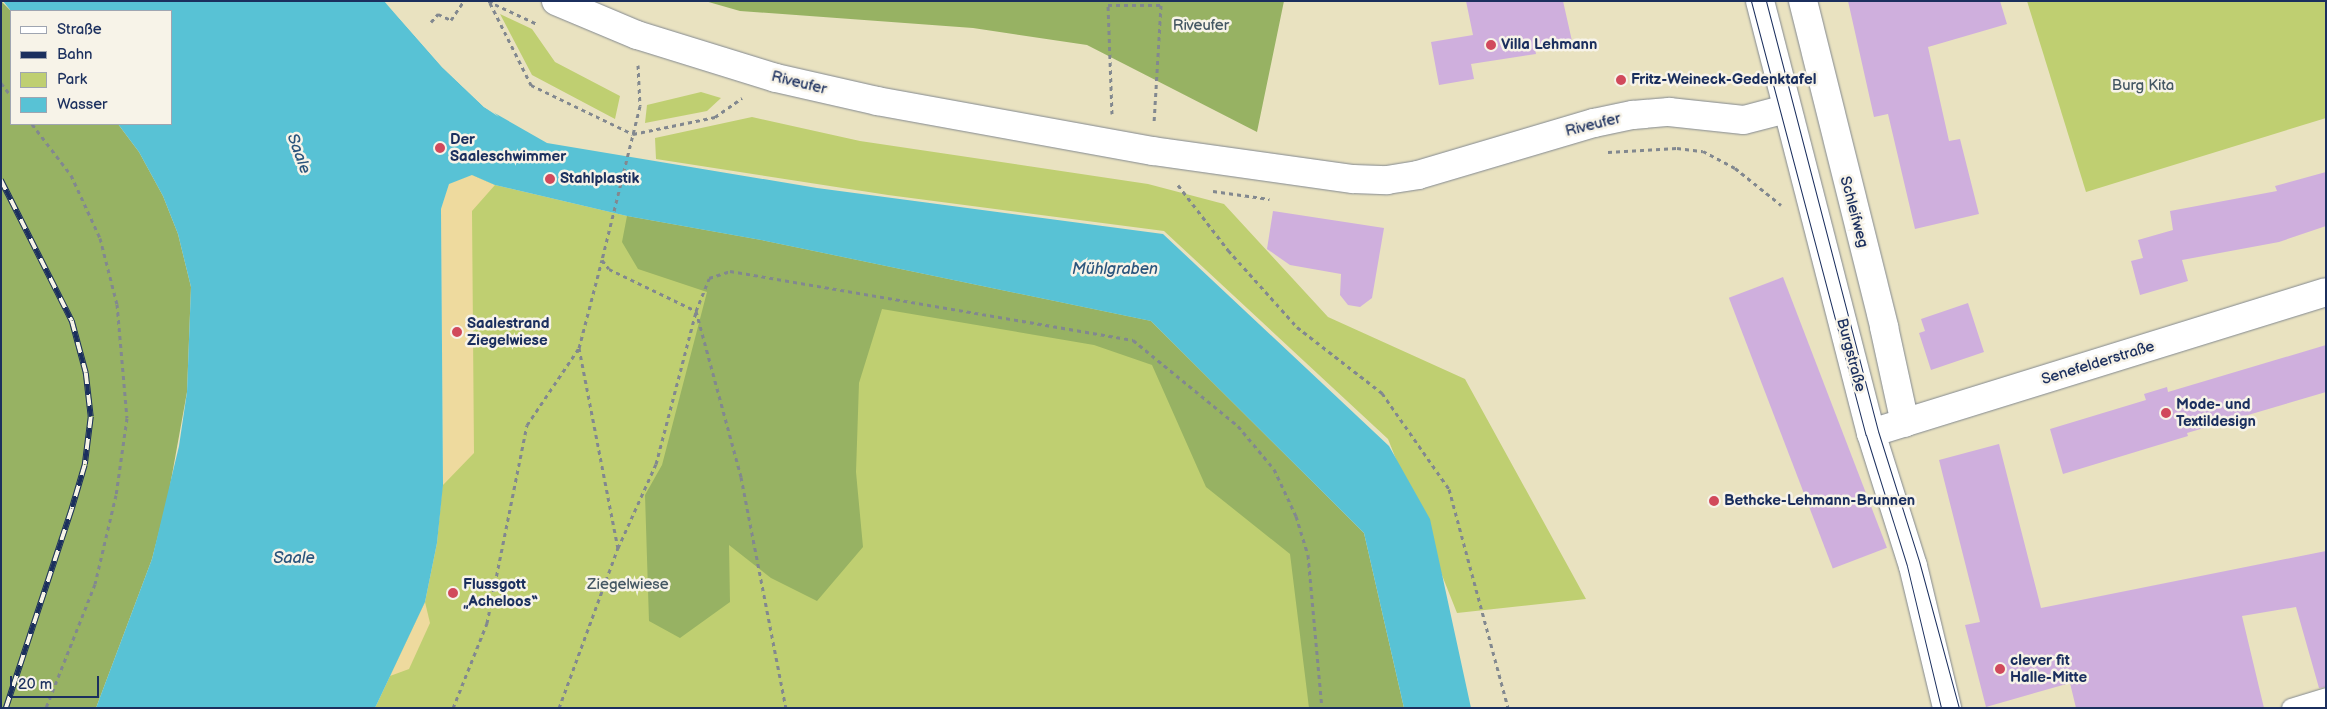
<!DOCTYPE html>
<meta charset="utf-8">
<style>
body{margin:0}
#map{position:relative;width:2327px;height:709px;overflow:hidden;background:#e9e2c0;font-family:"Balsamiq Sans",sans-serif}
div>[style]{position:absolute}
.green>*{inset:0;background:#bfcf71}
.forest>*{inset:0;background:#97b263}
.sand>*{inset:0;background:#eeda9e}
.water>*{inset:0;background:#58c2d5}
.pier>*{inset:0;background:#e9e2c0}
.building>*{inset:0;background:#cfafdd;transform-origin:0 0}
.path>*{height:3px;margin-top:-1.5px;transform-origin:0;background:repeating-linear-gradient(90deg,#82888f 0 4px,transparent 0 8px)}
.roads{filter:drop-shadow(0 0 1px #82888f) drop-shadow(0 0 1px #82888f)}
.service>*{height:18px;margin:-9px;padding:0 9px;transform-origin:9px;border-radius:9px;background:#fff}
.minor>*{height:28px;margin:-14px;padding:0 14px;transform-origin:14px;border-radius:14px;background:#fff}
.tertiary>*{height:28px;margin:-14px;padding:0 14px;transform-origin:14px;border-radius:14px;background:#fff}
.tram>*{height:1px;margin:-0.5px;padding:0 0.5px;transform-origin:0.5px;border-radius:0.5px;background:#1b2f5e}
.rail>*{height:5.5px;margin-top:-2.75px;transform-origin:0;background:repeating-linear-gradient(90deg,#f7f3e8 0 11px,#1b2f5e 0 22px);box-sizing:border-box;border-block:1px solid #1b2f5e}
.dots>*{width:14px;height:14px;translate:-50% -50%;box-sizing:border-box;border:2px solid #f7f3e8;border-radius:50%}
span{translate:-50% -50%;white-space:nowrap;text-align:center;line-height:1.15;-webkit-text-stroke:5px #f7f3e8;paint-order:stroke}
.park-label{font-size:15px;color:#445763}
.poi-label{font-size:15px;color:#1b2f5e;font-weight:700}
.left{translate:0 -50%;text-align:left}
.street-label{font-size:15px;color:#1b2f5e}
.water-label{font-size:16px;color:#2a547c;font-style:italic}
.frame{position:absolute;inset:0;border:2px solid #1b2f5e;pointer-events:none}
.legend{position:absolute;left:10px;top:10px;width:162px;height:115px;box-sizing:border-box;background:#f7f3e8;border:1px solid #9fa5b1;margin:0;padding:6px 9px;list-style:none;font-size:15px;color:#1b2f5e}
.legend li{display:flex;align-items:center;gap:10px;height:25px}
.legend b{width:25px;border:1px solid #9fa5b1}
.scale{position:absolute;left:10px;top:676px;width:89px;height:22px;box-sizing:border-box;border:2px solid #1b2f5e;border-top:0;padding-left:6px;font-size:15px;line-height:18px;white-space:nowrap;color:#1b2f5e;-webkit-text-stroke:4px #f7f3e8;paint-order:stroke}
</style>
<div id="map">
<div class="green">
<i style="clip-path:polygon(2027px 1px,2326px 1px,2326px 118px,2086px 192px)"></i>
<i style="clip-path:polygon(500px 14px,532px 29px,555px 62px,620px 96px,615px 119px,532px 75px)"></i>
<i style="clip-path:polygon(701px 92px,721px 98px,707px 111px,645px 123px,647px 105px)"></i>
<i style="clip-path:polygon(752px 117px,860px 141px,1148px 184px,1224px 204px,1328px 317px,1465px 379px,1586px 599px,1457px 613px,1388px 439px,1164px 231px,888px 195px,656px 159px,655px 138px)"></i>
<i style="clip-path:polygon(472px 175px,495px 185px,627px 216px,761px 240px,1151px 321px,1404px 708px,375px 708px,425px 602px,437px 543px)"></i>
</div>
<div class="forest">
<i style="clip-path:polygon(1px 1px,11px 11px,11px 124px,118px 124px,139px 152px,163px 196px,178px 234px,191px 287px,187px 392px,168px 497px,152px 559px,96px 708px,1px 708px)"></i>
<i style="clip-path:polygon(705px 1px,1284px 1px,1257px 132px,1087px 45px,973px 28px,740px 11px)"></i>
<i style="clip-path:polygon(627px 216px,761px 240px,1151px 321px,1364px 533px,1404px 708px,1309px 708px,1290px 554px,1206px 487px,1152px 365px,1094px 345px,882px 309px,859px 383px,856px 472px,863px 547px,817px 601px,771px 578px,729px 545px,730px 602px,680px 638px,649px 621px,645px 495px,662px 465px,707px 292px,638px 269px,622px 242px)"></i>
</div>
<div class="sand">
<i style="clip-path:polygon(472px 175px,495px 185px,472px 211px,474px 453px,443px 485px,441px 209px,449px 183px)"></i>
<i style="clip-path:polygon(425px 602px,430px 623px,409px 669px,390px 676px)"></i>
</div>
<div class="water">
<i style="clip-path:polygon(3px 1px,384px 1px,442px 67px,484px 107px,547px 143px,817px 188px,1163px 234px,1389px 446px,1430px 519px,1471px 708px,1404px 708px,1364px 533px,1151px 321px,761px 240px,627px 216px,495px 185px,472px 175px,449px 184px,441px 209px,443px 485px,437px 543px,425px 602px,375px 708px,96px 708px,152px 559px,179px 446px,187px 392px,191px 287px,178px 234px,163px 196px,139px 152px,118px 124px,171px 124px,171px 11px,11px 11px)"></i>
</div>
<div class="pier">
<i style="clip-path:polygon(384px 1px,444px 66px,499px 117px,484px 107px,442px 67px)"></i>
</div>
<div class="building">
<i style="clip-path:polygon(1466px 1px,1563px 1px,1572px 41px,1535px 49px,1536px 54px,1471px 64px,1474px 79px,1439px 85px,1431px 42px,1473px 35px)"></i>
<i style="clip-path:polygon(1848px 1px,2000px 1px,2007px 24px,1928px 47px,1949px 141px,1960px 139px,1979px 214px,1915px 229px,1888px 114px,1874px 117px)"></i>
<i style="clip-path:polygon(2326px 172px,2326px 226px,2279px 242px,2182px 260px,2188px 281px,2140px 295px,2131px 261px,2143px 258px,2138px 240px,2173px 230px,2170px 211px,2277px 191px,2275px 186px)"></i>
<i style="clip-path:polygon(1273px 211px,1384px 228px,1372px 298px,1360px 307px,1348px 305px,1340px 295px,1341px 274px,1290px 265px,1267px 249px)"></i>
<i style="left:1783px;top:277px;width:290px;height:58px;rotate:69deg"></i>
<i style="clip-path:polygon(1968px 303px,1984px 352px,1931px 370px,1919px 333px,1925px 331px,1921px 319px)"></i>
<i style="clip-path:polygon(2326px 345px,2326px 392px,2187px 433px,2188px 436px,2063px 474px,2050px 429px,2146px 400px,2144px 394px,2167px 387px,2168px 392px)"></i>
<i style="clip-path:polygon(1999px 444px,2041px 608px,2326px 551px,2326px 687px,2319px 688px,2296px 607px,2242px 616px,2264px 708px,2076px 708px,2070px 683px,1986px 707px,1965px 625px,1980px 622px,1939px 460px)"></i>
</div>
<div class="path">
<i style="left:488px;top:1px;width:54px;rotate:25.1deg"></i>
<i style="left:492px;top:1px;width:3px;rotate:135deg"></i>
<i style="left:490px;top:3px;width:92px;rotate:63.4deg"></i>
<i style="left:531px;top:85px;width:113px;rotate:25.7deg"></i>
<i style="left:633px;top:134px;width:84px;rotate:-11.7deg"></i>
<i style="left:715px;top:117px;width:33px;rotate:-35deg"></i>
<i style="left:431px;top:22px;width:11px;rotate:-49deg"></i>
<i style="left:438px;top:14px;width:14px;rotate:25deg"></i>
<i style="left:451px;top:20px;width:23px;rotate:-56deg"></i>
<i style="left:638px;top:65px;width:41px;rotate:87.2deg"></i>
<i style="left:640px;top:106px;width:159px;rotate:103.9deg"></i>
<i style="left:602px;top:260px;width:11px;rotate:52deg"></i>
<i style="left:609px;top:269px;width:97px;rotate:25.8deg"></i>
<i style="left:696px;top:311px;width:172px;rotate:74.8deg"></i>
<i style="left:741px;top:477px;width:235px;rotate:79deg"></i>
<i style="left:1px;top:83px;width:16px;rotate:52deg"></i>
<i style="left:1112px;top:114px;width:109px;rotate:-92.1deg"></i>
<i style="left:1108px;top:5px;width:53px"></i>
<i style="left:1161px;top:5px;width:117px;rotate:93.4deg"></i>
<i style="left:32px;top:124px;width:64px;rotate:52.6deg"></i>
<i style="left:71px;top:175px;width:69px;rotate:65.3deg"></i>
<i style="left:100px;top:238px;width:68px;rotate:75.6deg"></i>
<i style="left:117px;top:304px;width:114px;rotate:85deg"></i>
<i style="left:127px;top:418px;width:78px;rotate:98.1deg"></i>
<i style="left:116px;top:495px;width:91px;rotate:103.3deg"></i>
<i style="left:95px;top:584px;width:133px;rotate:111.6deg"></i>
<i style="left:1608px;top:152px;width:69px;rotate:-3.3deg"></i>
<i style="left:1677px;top:148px;width:26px;rotate:7deg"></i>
<i style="left:1703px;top:151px;width:36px;rotate:28deg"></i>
<i style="left:1735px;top:168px;width:59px;rotate:38.8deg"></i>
<i style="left:1178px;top:185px;width:82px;rotate:52.4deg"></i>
<i style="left:1228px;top:250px;width:103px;rotate:48.1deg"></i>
<i style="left:1297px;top:327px;width:108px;rotate:37.8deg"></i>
<i style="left:1382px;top:393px;width:117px;rotate:55.1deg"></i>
<i style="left:1449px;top:489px;width:227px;rotate:74.9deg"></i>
<i style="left:1213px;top:191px;width:57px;rotate:8.1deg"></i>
<i style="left:579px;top:348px;width:204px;rotate:79deg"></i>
<i style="left:453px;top:708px;width:92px;rotate:-68.2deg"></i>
<i style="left:487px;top:623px;width:202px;rotate:-78.6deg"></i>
<i style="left:527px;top:425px;width:93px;rotate:-56deg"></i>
<i style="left:579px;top:348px;width:91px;rotate:-75.4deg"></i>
<i style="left:559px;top:708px;width:171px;rotate:-69.8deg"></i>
<i style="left:618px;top:548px;width:92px;rotate:-65.7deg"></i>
<i style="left:656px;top:464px;width:158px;rotate:-75.3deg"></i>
<i style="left:696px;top:311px;width:35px;rotate:-68deg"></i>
<i style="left:709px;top:278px;width:22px;rotate:-18deg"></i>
<i style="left:730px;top:271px;width:409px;rotate:9.7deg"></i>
<i style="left:1133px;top:340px;width:136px;rotate:39.3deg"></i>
<i style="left:1238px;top:426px;width:56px;rotate:50.1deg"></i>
<i style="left:1274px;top:469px;width:52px;rotate:64.9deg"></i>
<i style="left:1296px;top:516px;width:41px;rotate:72.9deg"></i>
<i style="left:1308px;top:555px;width:154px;rotate:84.8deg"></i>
</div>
<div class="roads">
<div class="service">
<i style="left:2291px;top:708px;width:37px;rotate:-17deg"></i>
</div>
<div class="minor">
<i style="left:556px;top:1px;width:88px;rotate:22.8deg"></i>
<i style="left:637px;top:35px;width:145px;rotate:17.2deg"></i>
<i style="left:776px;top:78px;width:104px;rotate:12.8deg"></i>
<i style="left:877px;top:101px;width:280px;rotate:10.3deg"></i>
<i style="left:1153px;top:151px;width:202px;rotate:8deg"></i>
<i style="left:1353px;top:179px;width:34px;rotate:2deg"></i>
<i style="left:1387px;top:180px;width:31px;rotate:-9deg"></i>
<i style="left:1418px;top:175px;width:184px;rotate:-16.5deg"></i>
<i style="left:1594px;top:123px;width:40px;rotate:-12deg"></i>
<i style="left:1633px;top:115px;width:36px;rotate:-5deg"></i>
<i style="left:1669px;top:112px;width:75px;rotate:6.1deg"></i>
<i style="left:1744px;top:120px;width:43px;rotate:-14.7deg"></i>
<i style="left:1803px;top:1px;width:336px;rotate:76deg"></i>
<i style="left:1884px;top:327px;width:98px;rotate:77.7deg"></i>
<i style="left:1871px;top:433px;width:476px;rotate:-17.2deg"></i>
</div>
<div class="tertiary">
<i style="left:1760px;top:1px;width:446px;rotate:75.6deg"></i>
<i style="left:1871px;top:433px;width:139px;rotate:72.5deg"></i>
<i style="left:1913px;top:566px;width:146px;rotate:76.5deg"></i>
</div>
</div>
<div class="tram">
<i style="left:1751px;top:1px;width:449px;rotate:75.2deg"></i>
<i style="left:1866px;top:435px;width:137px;rotate:72.6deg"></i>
<i style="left:1907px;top:566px;width:146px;rotate:76.5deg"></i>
<i style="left:1766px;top:1px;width:444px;rotate:75.4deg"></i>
<i style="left:1878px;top:431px;width:136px;rotate:72.5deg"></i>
<i style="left:1919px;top:561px;width:152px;rotate:74.8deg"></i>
</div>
<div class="rail">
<i style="left:1px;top:180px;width:158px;rotate:63.3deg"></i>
<i style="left:72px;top:321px;width:54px;rotate:74.9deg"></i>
<i style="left:86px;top:373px;width:44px;rotate:83.5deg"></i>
<i style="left:91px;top:417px;width:48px;rotate:97.1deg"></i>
<i style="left:85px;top:465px;width:46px;rotate:106.5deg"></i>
<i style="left:72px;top:509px;width:210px;rotate:108.3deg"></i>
</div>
<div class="dots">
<i style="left:1491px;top:45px;background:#d1495b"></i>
<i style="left:1621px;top:80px;background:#d1495b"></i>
<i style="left:440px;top:148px;background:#d1495b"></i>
<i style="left:550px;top:179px;background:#d1495b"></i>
<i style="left:457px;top:332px;background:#d1495b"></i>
<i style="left:2166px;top:413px;background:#d1495b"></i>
<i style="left:1714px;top:501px;background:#d1495b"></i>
<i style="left:453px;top:593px;background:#d1495b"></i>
<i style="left:2000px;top:669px;background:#d1495b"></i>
</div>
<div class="park-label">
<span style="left:1201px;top:26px">Riveufer</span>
<span style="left:2143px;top:86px">Burg Kita</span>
<span style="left:628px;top:585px">Ziegelwiese</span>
</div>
<div class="poi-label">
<span class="left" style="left:1501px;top:45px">Villa Lehmann</span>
<span class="left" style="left:1631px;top:80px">Fritz-Weineck-Gedenktafel</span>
<span class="left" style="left:450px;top:148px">Der<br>Saaleschwimmer</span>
<span class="left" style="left:560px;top:179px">Stahlplastik</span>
<span class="left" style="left:467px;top:332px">Saalestrand<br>Ziegelwiese</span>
<span class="left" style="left:2176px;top:413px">Mode- und<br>Textildesign</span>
<span class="left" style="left:1724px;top:501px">Bethcke-Lehmann-Brunnen</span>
<span class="left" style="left:463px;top:593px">Flussgott<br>„Acheloos“</span>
<span class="left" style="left:2010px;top:669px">clever fit<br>Halle-Mitte</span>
</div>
<div class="street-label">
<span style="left:799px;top:83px;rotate:14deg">Riveufer</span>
<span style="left:1593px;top:125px;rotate:-14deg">Riveufer</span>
<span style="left:1854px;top:212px;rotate:75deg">Schleifweg</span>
<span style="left:1851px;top:355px;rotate:75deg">Burgstraße</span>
<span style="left:2098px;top:363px;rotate:-17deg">Senefelderstraße</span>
</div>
<div class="water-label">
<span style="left:298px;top:154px;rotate:70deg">Saale</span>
<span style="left:1115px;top:270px">Mühlgraben</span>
<span style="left:294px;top:559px">Saale</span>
</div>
<div class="frame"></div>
<ul class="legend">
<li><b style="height:6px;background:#fff"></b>Straße</li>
<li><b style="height:6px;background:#1b2f5e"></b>Bahn</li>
<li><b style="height:14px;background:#bfcf71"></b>Park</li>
<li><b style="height:14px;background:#58c2d5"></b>Wasser</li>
</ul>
<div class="scale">20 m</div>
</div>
